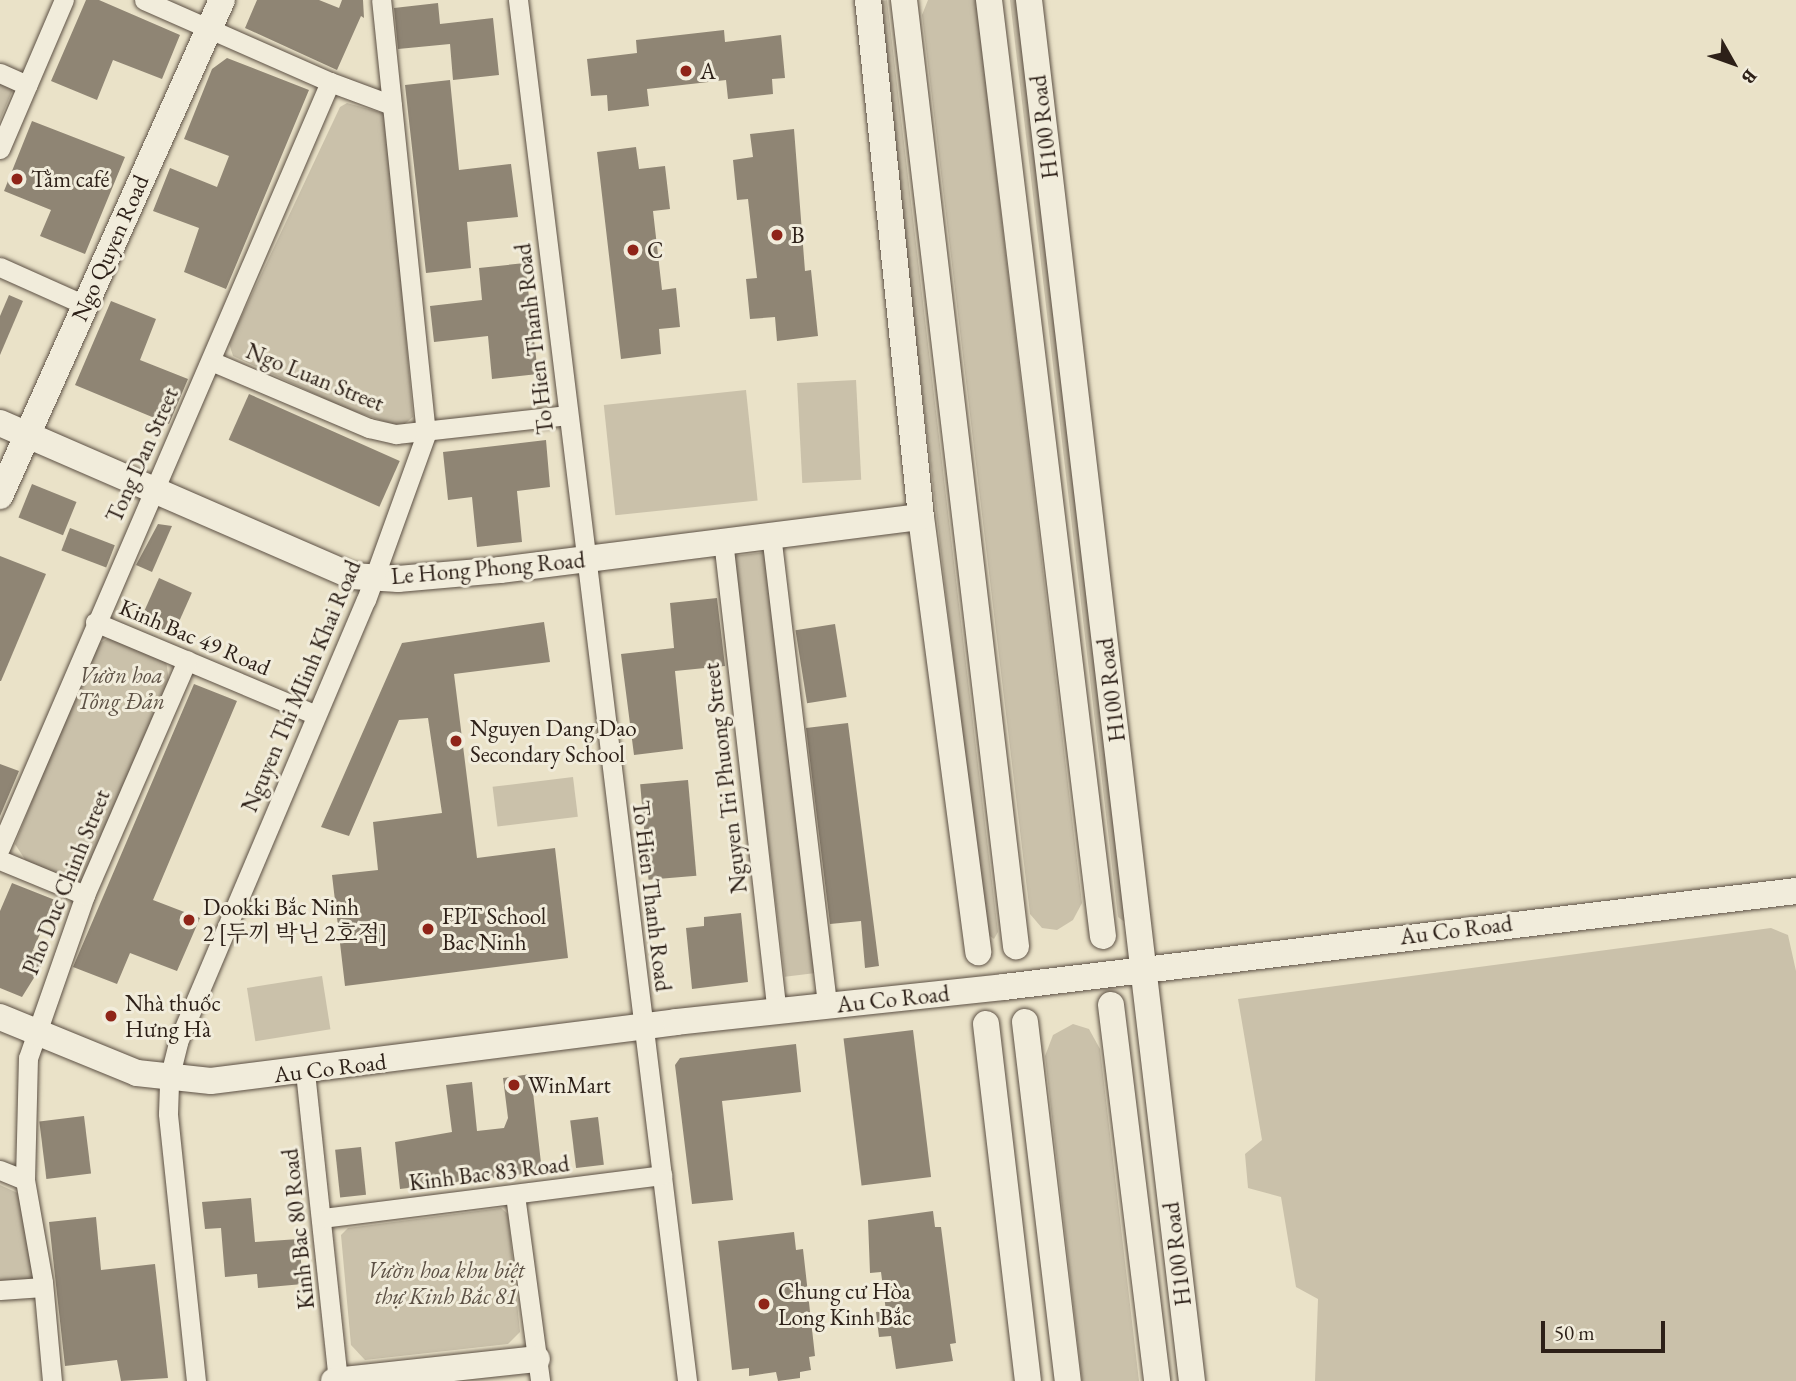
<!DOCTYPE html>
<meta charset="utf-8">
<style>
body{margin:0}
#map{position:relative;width:1796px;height:1381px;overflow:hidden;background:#eae2c8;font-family:"EB Garamond","Noto Serif KR",serif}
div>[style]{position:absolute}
.green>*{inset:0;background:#cac1aa;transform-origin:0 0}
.building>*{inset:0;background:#8f8574;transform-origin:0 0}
.roads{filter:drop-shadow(0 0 2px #5c5044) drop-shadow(0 0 2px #5c5044)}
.street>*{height:19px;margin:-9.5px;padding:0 9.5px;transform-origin:9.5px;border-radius:9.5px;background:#f1ecdb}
.secondary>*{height:26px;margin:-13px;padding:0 13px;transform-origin:13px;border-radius:13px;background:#f1ecdb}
.dots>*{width:19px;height:19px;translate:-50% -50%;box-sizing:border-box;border:4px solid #f1ecdb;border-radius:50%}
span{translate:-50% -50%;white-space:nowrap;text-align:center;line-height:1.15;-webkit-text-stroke:6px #f1ecdb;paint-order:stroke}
.poi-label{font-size:23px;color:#2d2018}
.left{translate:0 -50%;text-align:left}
.street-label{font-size:23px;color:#2d2018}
.park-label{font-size:23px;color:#5c5044;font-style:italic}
.north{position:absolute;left:1698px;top:28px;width:70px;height:70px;-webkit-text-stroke:5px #f1ecdb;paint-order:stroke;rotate:130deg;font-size:19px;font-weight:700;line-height:28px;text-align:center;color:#2d2018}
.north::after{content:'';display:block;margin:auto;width:24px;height:32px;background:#2d2018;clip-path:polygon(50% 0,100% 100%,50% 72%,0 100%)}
.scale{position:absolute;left:1541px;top:1321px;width:124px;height:32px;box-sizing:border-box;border:4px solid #2d2018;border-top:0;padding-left:9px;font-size:21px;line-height:24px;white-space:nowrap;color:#2d2018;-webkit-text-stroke:5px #f1ecdb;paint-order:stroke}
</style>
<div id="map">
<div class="green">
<i style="clip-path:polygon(887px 0,998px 932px,994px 939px,986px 933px,876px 2px)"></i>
<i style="clip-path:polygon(928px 0,976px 0,1082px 903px,1073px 920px,1057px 930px,1042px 928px,1030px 914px,922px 15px)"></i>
<i style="clip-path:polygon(1010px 0,1021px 0,1126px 923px,1118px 917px)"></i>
<i style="clip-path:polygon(0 83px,13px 89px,0 120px)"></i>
<i style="clip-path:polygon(347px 103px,383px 113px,387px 120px,413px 417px,401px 427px,347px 409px,233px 356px,229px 343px,340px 107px)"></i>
<i style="left:856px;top:380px;width:100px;height:59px;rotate:87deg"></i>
<i style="left:746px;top:390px;width:111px;height:143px;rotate:84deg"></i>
<i style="left:766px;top:552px;width:424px;height:33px;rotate:83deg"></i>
<i style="clip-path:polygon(112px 636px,166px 661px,169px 680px,82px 880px,77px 882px,26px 861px,15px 844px,93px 647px)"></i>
<i style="left:573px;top:777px;width:40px;height:81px;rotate:83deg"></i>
<i style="clip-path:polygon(1771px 928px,1788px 935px,1796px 971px,1796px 1381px,1315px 1381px,1318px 1299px,1296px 1287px,1281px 1197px,1248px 1188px,1245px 1154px,1262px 1140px,1238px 999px)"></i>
<i style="left:322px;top:976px;width:54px;height:76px;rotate:81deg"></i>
<i style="clip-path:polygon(1073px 1024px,1089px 1029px,1100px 1049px,1139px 1381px,1082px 1381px,1045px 1056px,1053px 1035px)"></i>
<i style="clip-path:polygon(0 1185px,22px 1195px,33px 1279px,0 1281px)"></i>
<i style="clip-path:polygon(501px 1208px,508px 1214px,520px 1332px,508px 1344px,365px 1360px,351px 1345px,341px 1235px,348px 1228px)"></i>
</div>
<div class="building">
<i style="clip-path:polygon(86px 0,99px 0,180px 35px,162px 79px,113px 60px,97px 100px,51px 81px)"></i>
<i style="clip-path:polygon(257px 0,319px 0,339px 8px,342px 0,363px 0,364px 18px,361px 16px,337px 70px,245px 28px)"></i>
<i style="clip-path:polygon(438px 3px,440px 24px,493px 18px,499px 75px,453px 80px,450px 44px,398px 49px,394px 8px)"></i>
<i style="clip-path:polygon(724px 30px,725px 42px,781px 35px,785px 78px,772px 79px,773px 94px,728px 99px,726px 80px,647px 89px,649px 106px,608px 111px,607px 95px,591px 96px,587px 59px,637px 53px,636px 40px)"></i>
<i style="clip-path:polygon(227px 58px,309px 90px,226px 289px,184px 272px,199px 228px,153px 211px,170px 168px,217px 187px,229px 156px,184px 139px,212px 69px)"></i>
<i style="clip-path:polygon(450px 80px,459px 170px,511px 164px,518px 217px,467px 222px,471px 268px,426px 273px,405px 85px)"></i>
<i style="clip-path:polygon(32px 121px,125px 157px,85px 254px,40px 236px,51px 210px,4px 191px)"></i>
<i style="clip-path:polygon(794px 129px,805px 271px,811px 270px,818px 336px,777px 341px,775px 317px,750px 319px,746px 279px,757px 278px,748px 199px,737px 200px,733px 160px,753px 157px,750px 134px)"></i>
<i style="clip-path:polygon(636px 147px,639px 169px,665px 166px,670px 209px,653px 211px,662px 290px,676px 288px,680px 327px,659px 329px,661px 354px,621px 359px,597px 152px)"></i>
<i style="clip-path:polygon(525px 263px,538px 374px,492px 379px,488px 336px,434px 342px,430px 306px,482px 300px,479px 268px)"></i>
<i style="clip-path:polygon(9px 295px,23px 301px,0 355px,0 316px)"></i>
<i style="clip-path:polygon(111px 301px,156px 319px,140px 360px,188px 379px,169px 424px,75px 385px)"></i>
<i style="left:249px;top:394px;width:165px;height:50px;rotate:24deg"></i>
<i style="clip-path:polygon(546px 440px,550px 487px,517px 491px,522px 542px,477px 547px,472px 497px,448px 500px,443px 452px)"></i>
<i style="left:32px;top:484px;width:48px;height:36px;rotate:22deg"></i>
<i style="clip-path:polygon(158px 524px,172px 526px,152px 572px,136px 565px)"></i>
<i style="left:70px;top:528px;width:48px;height:24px;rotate:21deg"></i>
<i style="clip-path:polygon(0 556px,46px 574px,1px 681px,0 681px)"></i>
<i style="left:159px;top:578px;width:36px;height:49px;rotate:24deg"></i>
<i style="clip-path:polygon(717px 598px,725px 666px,675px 671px,683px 749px,634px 755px,621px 654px,674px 648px,670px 603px)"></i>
<i style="clip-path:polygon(544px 622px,550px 662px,454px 674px,477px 858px,555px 848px,568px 958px,345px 986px,332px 875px,378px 870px,373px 822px,442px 813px,428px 718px,399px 720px,349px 836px,321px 827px,402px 643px)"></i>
<i style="left:835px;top:624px;width:74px;height:40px;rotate:81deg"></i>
<i style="clip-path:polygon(194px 684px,237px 701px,153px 900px,200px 918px,177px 971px,130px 953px,117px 984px,73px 967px)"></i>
<i style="clip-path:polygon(848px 723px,879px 966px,865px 968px,861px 921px,830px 924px,806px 728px)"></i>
<i style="clip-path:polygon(0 764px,19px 771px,0 816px)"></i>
<i style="left:688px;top:780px;width:96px;height:48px;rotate:85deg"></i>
<i style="clip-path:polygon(12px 883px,55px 900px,33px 950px,40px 953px,36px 962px,42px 965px,22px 997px,0 988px,0 911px)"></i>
<i style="clip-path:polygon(741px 913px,748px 982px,692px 989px,686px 928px,704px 926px,704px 917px)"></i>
<i style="left:913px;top:1030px;width:148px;height:70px;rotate:83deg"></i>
<i style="clip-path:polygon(796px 1044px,801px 1092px,722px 1101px,733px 1200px,692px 1204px,675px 1065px,680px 1058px)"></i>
<i style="clip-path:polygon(531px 1074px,542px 1172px,400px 1189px,395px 1142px,452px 1132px,446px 1085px,472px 1082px,477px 1131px,504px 1128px,508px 1118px,503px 1078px)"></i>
<i style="left:84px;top:1116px;width:58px;height:45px;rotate:83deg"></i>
<i style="left:598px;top:1117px;width:48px;height:28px;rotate:83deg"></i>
<i style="left:361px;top:1147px;width:48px;height:26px;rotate:84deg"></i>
<i style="clip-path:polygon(251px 1198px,255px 1242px,299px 1239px,303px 1284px,258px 1288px,257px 1274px,225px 1277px,221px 1228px,205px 1229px,202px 1202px)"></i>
<i style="clip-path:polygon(933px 1211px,935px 1227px,941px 1227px,956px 1343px,950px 1344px,953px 1361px,896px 1369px,891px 1336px,879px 1337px,876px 1312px,886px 1311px,881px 1272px,870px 1273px,868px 1220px)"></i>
<i style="clip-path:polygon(96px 1217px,101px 1270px,155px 1264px,168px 1378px,121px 1381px,117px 1360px,65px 1366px,49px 1222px)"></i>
<i style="clip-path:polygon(794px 1232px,796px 1250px,803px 1249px,815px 1356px,809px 1357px,811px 1370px,800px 1372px,800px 1378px,778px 1381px,776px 1372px,749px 1376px,749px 1368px,732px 1370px,718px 1241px)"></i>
</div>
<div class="roads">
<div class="street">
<i style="left:144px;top:0;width:203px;rotate:23.8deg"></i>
<i style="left:330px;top:82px;width:66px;rotate:20.4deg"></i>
<i style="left:518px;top:0;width:1391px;rotate:83.02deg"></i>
<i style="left:0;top:73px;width:30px;rotate:24deg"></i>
<i style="left:0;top:149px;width:162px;rotate:-66.8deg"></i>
<i style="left:0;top:267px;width:93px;rotate:24.1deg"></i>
<i style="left:211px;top:361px;width:172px;rotate:23deg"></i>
<i style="left:369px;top:428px;width:28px;rotate:13deg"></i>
<i style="left:396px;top:434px;width:173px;rotate:-6.3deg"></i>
<i style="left:771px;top:534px;width:474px;rotate:83.2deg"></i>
<i style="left:723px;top:540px;width:474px;rotate:83.5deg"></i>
<i style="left:95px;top:622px;width:238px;rotate:22.8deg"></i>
<i style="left:0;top:848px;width:834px;rotate:-66.69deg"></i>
<i style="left:0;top:860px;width:92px;rotate:22.4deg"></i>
<i style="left:305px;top:1072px;width:310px;rotate:83.9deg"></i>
<i style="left:0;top:1170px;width:27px;rotate:22deg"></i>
<i style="left:515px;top:1195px;width:188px;rotate:82.3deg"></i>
<i style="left:323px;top:1218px;width:342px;rotate:-7.2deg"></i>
<i style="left:0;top:1290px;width:43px;rotate:-4deg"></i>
<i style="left:52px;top:1381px;width:99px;rotate:-95.2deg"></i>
<i style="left:43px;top:1282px;width:104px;rotate:-100deg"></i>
<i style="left:25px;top:1180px;width:122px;rotate:-88.6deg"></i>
<i style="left:28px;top:1058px;width:173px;rotate:-70.7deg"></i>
<i style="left:85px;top:895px;width:256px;rotate:-66.5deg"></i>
<i style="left:196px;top:1381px;width:269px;rotate:-96deg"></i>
<i style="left:168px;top:1113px;width:34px;rotate:-88deg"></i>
<i style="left:169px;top:1079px;width:38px;rotate:-76deg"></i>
<i style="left:178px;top:1042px;width:480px;rotate:-67deg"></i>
<i style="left:366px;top:600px;width:177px;rotate:-70.1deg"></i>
<i style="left:426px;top:434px;width:436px;rotate:-95.9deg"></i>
</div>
<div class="secondary">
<i style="left:868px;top:0;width:520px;rotate:84.15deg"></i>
<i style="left:921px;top:517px;width:439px;rotate:82.5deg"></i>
<i style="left:904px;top:0;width:953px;rotate:83.25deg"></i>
<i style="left:989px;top:0;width:943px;rotate:83.06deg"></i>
<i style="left:1029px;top:0;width:1391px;rotate:83.27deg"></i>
<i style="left:0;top:423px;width:384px;rotate:23.5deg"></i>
<i style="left:352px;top:576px;width:46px;rotate:3.7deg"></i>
<i style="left:398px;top:579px;width:102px;rotate:-5deg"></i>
<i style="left:500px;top:570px;width:424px;rotate:-7.2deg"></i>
<i style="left:0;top:496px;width:543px;rotate:-65.89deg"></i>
<i style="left:1111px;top:1005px;width:379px;rotate:83deg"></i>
<i style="left:0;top:1017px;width:148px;rotate:22.2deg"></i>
<i style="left:137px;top:1073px;width:74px;rotate:6.2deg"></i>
<i style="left:211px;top:1081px;width:469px;rotate:-7.2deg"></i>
<i style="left:676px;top:1022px;width:330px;rotate:-6.1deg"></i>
<i style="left:1004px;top:987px;width:798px;rotate:-6.91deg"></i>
<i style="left:1025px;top:1022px;width:362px;rotate:83.2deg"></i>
<i style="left:986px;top:1024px;width:359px;rotate:83.3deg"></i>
<i style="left:334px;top:1381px;width:204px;rotate:-6.2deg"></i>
</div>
</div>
<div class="dots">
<i style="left:686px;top:71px;background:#8f2418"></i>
<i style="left:17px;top:179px;background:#8f2418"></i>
<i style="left:777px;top:235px;background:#8f2418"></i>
<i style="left:633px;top:250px;background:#8f2418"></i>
<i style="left:456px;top:741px;background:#8f2418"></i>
<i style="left:189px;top:920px;background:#8f2418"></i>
<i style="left:428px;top:929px;background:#8f2418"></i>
<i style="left:111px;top:1016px;background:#8f2418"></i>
<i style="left:514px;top:1085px;background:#8f2418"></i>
<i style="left:764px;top:1304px;background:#8f2418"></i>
</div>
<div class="poi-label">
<span class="left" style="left:700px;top:71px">A</span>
<span class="left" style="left:31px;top:179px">Tằm café</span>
<span class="left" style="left:791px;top:235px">B</span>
<span class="left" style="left:647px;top:250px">C</span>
<span class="left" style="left:470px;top:741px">Nguyen Dang Dao<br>Secondary School</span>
<span class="left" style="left:203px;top:920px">Dookki Bắc Ninh<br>2 [두끼 박닌 2호점]</span>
<span class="left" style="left:442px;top:929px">FPT School<br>Bac Ninh</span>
<span class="left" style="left:125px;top:1016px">Nhà thuốc<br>Hưng Hà</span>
<span class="left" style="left:528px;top:1085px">WinMart</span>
<span class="left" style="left:778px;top:1304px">Chung cư Hòa<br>Long Kinh Bắc</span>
</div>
<div class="street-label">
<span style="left:1044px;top:127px;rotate:-97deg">H100 Road</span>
<span style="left:110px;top:248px;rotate:-66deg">Ngo Quyen Road</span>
<span style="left:534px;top:339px;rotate:-97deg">To Hien Thanh Road</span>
<span style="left:315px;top:377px;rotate:22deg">Ngo Luan Street</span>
<span style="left:142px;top:455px;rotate:-66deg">Tong Dan Street</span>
<span style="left:488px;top:568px;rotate:-5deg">Le Hong Phong Road</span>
<span style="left:195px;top:637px;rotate:23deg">Kinh Bac 49 Road</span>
<span style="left:301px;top:686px;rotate:-67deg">Nguyen Thi MIinh Khai Road</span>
<span style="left:1111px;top:690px;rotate:-97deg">H100 Road</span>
<span style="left:725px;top:778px;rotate:-97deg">Nguyen Tri Phuong Street</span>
<span style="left:66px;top:882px;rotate:-68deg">Pho Duc Chinh Street</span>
<span style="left:652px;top:896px;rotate:83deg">To Hien Thanh Road</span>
<span style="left:1456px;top:930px;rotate:-7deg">Au Co Road</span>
<span style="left:893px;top:999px;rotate:-6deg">Au Co Road</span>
<span style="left:330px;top:1068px;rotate:-7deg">Au Co Road</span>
<span style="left:489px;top:1173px;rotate:-7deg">Kinh Bac 83 Road</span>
<span style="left:298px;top:1229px;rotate:-96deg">Kinh Bac 80 Road</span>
<span style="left:1177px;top:1254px;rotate:-97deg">H100 Road</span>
</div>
<div class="park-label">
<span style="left:121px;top:688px">Vườn hoa<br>Tông Đản</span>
<span style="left:446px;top:1283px">Vườn hoa khu biệt<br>thự Kinh Bắc 81</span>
</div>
<div class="north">B</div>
<div class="scale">50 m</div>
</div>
